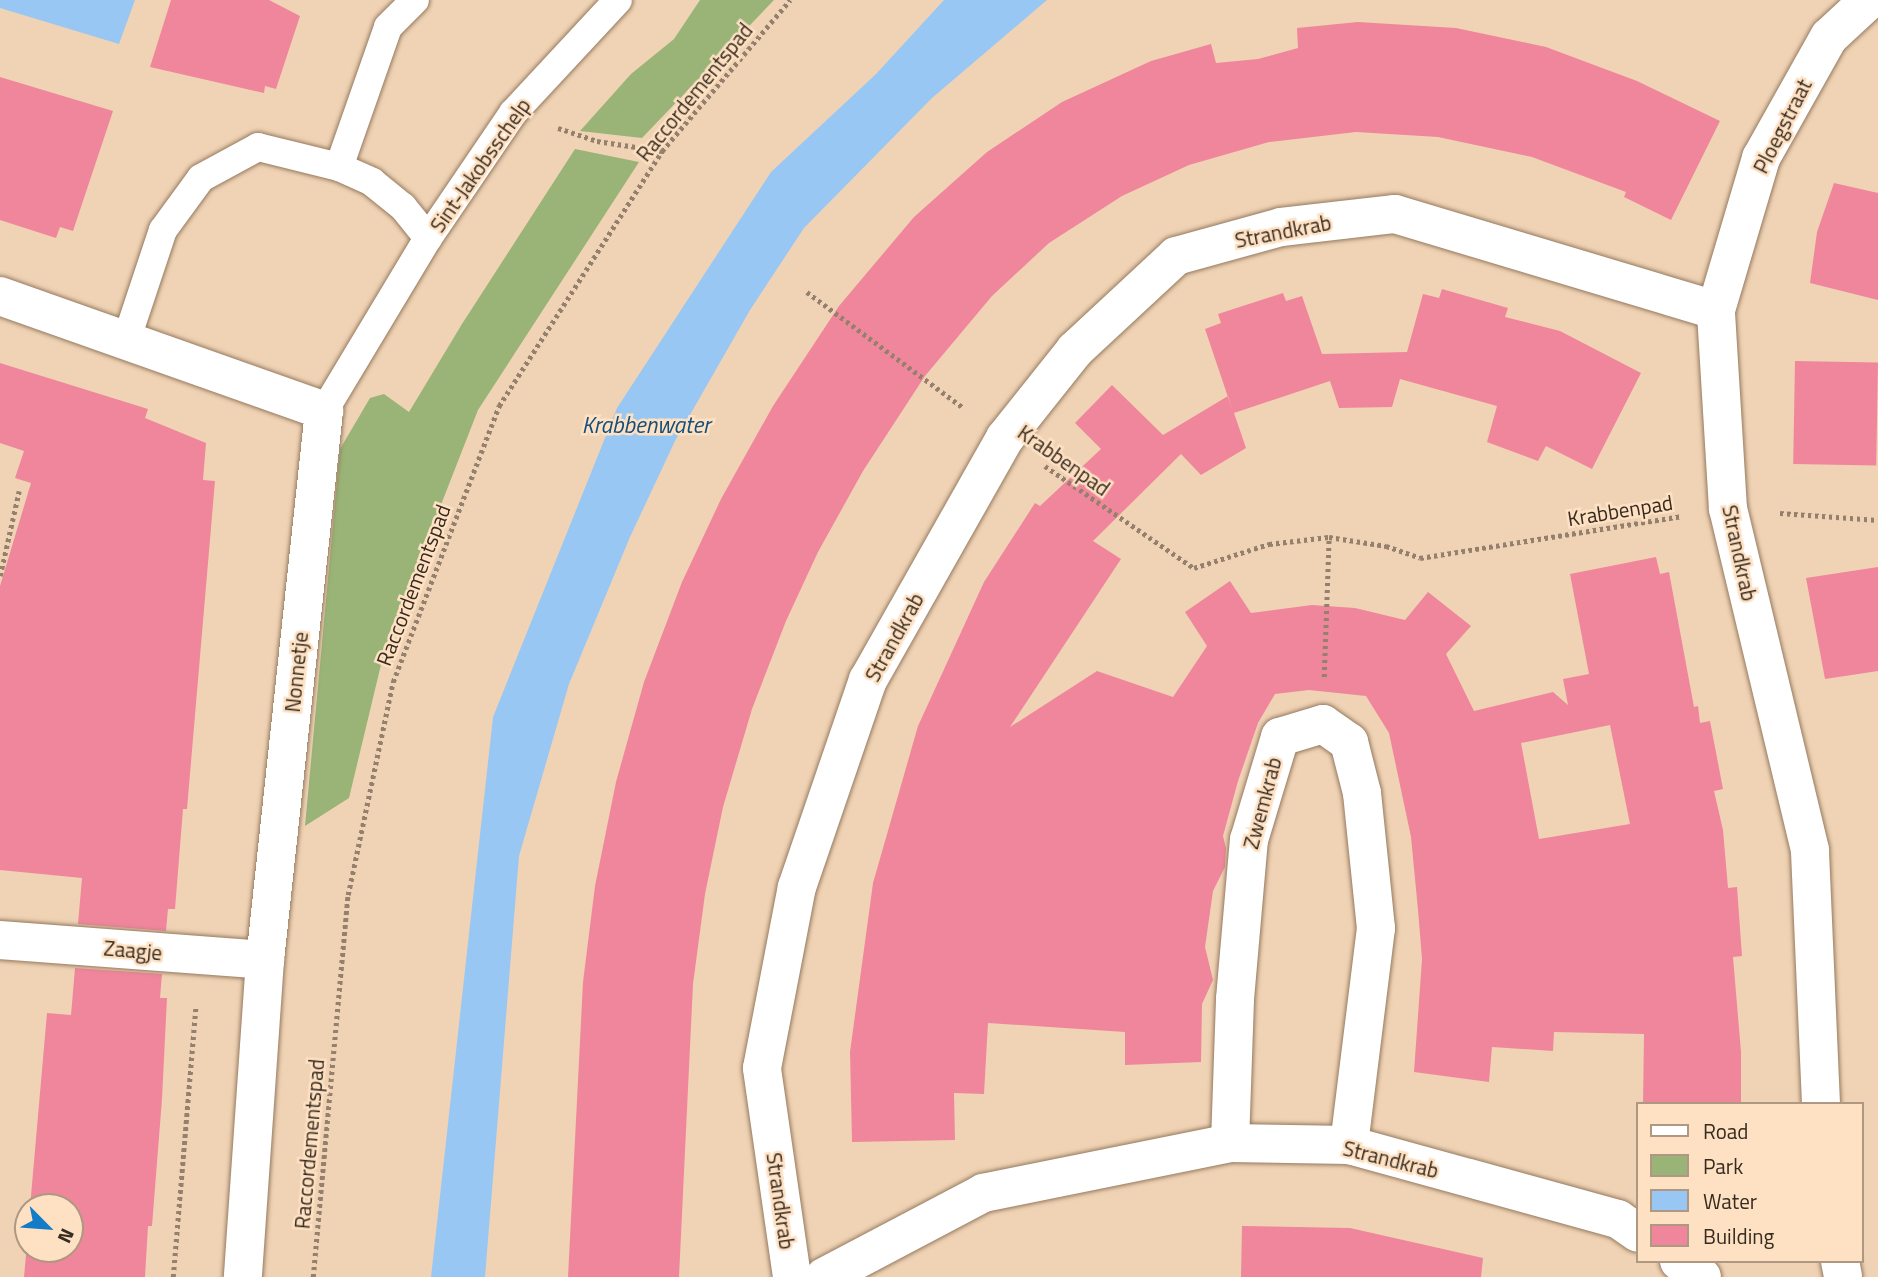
<!DOCTYPE html>
<style>
body{margin:0}
#map{position:relative;width:1878px;height:1277px;overflow:hidden;background:#f0d3b5;font-family:"Titillium Web",sans-serif}
div>[style]{position:absolute}
.green>*{inset:0;background:#99b476}
.water>*{inset:0;background:#99c7f3}
.building>*{inset:0;background:#f0869c;transform-origin:0 0}
.path>*{height:4.5px;margin-top:-2.25px;transform-origin:0;background:repeating-linear-gradient(90deg,#94806c 0 3.5px,transparent 0 7px)}
.roads{filter:drop-shadow(0 0 2px #957a5f) drop-shadow(0 0 2px #957a5f)}
.service>*{height:28px;margin:-14px;padding:0 14px;transform-origin:14px;border-radius:14px;background:#fff}
.minor>*{height:38px;margin:-19px;padding:0 19px;transform-origin:19px;border-radius:19px;background:#fff}
span{translate:-50% -50%;white-space:nowrap;text-align:center;line-height:1.15;-webkit-text-stroke:5px #fee0c2;paint-order:stroke}
.street-label{font-size:21px;color:#362b20}
.water-label{font-size:23px;color:#134e7c;font-style:italic}
.legend{position:absolute;left:1636px;top:1102px;width:228px;height:161px;box-sizing:border-box;background:#fee0c2;border:2px solid #ae9881;margin:0;padding:9px 12px;list-style:none;font-size:21px;color:#362b20}
.legend li{display:flex;align-items:center;gap:14px;height:35px}
.legend b{width:35px;border:2px solid #ae9881}
.north{position:absolute;left:14px;top:1193px;width:70px;height:70px;box-sizing:border-box;background:#fee0c2;border:2px solid #ae9881;border-radius:50%;rotate:115deg;font-size:19px;font-weight:700;line-height:28px;text-align:center;color:#362b20}
.north::after{content:'';display:block;margin:auto;width:24px;height:32px;background:#137cc6;clip-path:polygon(50% 0,100% 100%,50% 72%,0 100%)}
</style>
<div id="map">
<div class="green">
<i style="clip-path:polygon(700px 0,774px 0,642px 138px,580px 131px,631px 74px,674px 39px)"></i>
<i style="clip-path:polygon(575px 149px,639px 162px,478px 410px,385px 648px,349px 798px,305px 826px,340px 449px,370px 398px,384px 394px,409px 412px,462px 324px)"></i>
</div>
<div class="water">
<i style="clip-path:polygon(0 0,135px 0,119px 44px,0 8px)"></i>
<i style="clip-path:polygon(944px 0,1047px 0,932px 98px,804px 228px,750px 310px,675px 441px,630px 537px,569px 684px,519px 856px,485px 1277px,431px 1277px,493px 717px,617px 408px,771px 172px,876px 74px)"></i>
</div>
<div class="building">
<i style="clip-path:polygon(171px 0,269px 0,300px 16px,276px 89px,265px 86px,264px 93px,150px 67px)"></i>
<i style="clip-path:polygon(1358px 22px,1456px 28px,1546px 47px,1637px 81px,1720px 121px,1671px 220px,1624px 197px,1626px 192px,1532px 157px,1438px 137px,1356px 132px,1269px 142px,1189px 165px,1122px 196px,1049px 243px,992px 296px,925px 376px,863px 471px,818px 552px,786px 621px,752px 709px,723px 807px,705px 894px,693px 984px,679px 1277px,568px 1277px,583px 982px,595px 886px,616px 782px,644px 682px,682px 582px,721px 499px,773px 406px,839px 306px,914px 217px,987px 152px,1062px 102px,1151px 61px,1211px 44px,1216px 63px,1258px 59px,1298px 48px,1297px 28px)"></i>
<i style="clip-path:polygon(0 77px,113px 111px,73px 231px,60px 227px,56px 238px,0 220px)"></i>
<i style="clip-path:polygon(1834px 183px,1878px 193px,1878px 300px,1810px 283px,1817px 232px)"></i>
<i style="clip-path:polygon(evenodd,1442px 289px,1508px 308px,1505px 317px,1560px 331px,1641px 373px,1592px 469px,1546px 446px,1538px 461px,1487px 442px,1497px 406px,1400px 379px,1392px 407px,1339px 408px,1330px 381px,1234px 413px,1246px 448px,1201px 475px,1181px 454px,1093px 541px,1121px 559px,1010px 727px,1097px 671px,1173px 697px,1207px 646px,1185px 612px,1230px 581px,1251px 613px,1312px 605px,1355px 608px,1405px 620px,1428px 592px,1471px 626px,1446px 654px,1474px 711px,1553px 692px,1568px 705px,1563px 679px,1589px 674px,1570px 574px,1656px 557px,1660px 574px,1669px 572px,1694px 707px,1698px 706px,1700px 723px,1710px 721px,1723px 789px,1714px 791px,1723px 830px,1728px 888px,1737px 887px,1742px 956px,1733px 957px,1741px 1052px,1741px 1104px,1643px 1104px,1644px 1034px,1554px 1032px,1553px 1051px,1492px 1047px,1489px 1082px,1414px 1072px,1422px 959px,1418px 910px,1411px 837px,1389px 733px,1366px 696px,1309px 690px,1275px 694px,1258px 723px,1238px 781px,1223px 836px,1226px 848px,1225px 867px,1213px 891px,1205px 947px,1213px 980px,1202px 1004px,1201px 1062px,1125px 1065px,1125px 1032px,988px 1023px,984px 1094px,954px 1093px,955px 1140px,852px 1142px,850px 1052px,873px 883px,918px 726px,984px 582px,1035px 503px,1040px 506px,1101px 449px,1075px 423px,1112px 385px,1163px 435px,1228px 396px,1232px 409px,1205px 329px,1221px 323px,1218px 314px,1283px 293px,1286px 301px,1302px 296px,1322px 354px,1407px 352px,1423px 294px,1439px 298px,1442px 289px,1610px 725px,1630px 824px,1539px 839px,1521px 743px,1610px 725px)"></i>
<i style="left:1795px;top:361px;width:83px;height:103px;rotate:1deg"></i>
<i style="clip-path:polygon(0 363px,148px 409px,145px 418px,206px 443px,203px 480px,215px 481px,187px 809px,183px 809px,175px 909px,168px 909px,166px 931px,78px 924px,82px 878px,0 870px,0 586px,31px 483px,15px 478px,24px 451px,0 443px)"></i>
<i style="clip-path:polygon(1878px 567px,1878px 671px,1825px 679px,1806px 578px)"></i>
<i style="clip-path:polygon(75px 968px,162px 974px,160px 998px,167px 998px,162px 1099px,152px 1226px,148px 1226px,145px 1277px,24px 1277px,28px 1233px,28px 1249px,70px 1249px,70px 1207px,30px 1207px,47px 1013px,71px 1015px)"></i>
<i style="clip-path:polygon(1242px 1226px,1350px 1228px,1483px 1258px,1481px 1277px,1241px 1277px)"></i>
</div>
<div class="path">
<i style="left:558px;top:128px;width:41px;rotate:18.4deg"></i>
<i style="left:597px;top:141px;width:66px;rotate:8.7deg"></i>
<i style="left:807px;top:292px;width:195px;rotate:36.5deg"></i>
<i style="left:1045px;top:466px;width:181px;rotate:34.4deg"></i>
<i style="left:1194px;top:568px;width:79px;rotate:-17.7deg"></i>
<i style="left:1269px;top:544px;width:60px;rotate:-6.7deg"></i>
<i style="left:1329px;top:537px;width:58px;rotate:9deg"></i>
<i style="left:1386px;top:546px;width:36px;rotate:19deg"></i>
<i style="left:1420px;top:558px;width:264px;rotate:-9.1deg"></i>
<i style="left:1780px;top:513px;width:98px;rotate:4.1deg"></i>
<i style="left:0;top:576px;width:87px;rotate:-77.4deg"></i>
<i style="left:1324px;top:677px;width:140px;rotate:-88deg"></i>
<i style="left:173px;top:1277px;width:273px;rotate:-85.2deg"></i>
<i style="left:313px;top:1277px;width:384px;rotate:-84.8deg"></i>
<i style="left:348px;top:895px;width:218px;rotate:-78.1deg"></i>
<i style="left:393px;top:682px;width:296px;rotate:-69deg"></i>
<i style="left:499px;top:406px;width:303px;rotate:-57.4deg"></i>
<i style="left:662px;top:151px;width:198px;rotate:-49.7deg"></i>
</div>
<div class="roads">
<div class="service">
<i style="left:339px;top:167px;width:148px;rotate:-70.7deg"></i>
<i style="left:388px;top:27px;width:38px;rotate:-45deg"></i>
<i style="left:126px;top:341px;width:117px;rotate:-71.6deg"></i>
<i style="left:163px;top:230px;width:64px;rotate:-53.8deg"></i>
<i style="left:201px;top:178px;width:65px;rotate:-28.5deg"></i>
<i style="left:258px;top:147px;width:83px;rotate:13.9deg"></i>
<i style="left:339px;top:167px;width:36px;rotate:24deg"></i>
<i style="left:372px;top:182px;width:40px;rotate:39deg"></i>
<i style="left:403px;top:207px;width:40px;rotate:51deg"></i>
<i style="left:324px;top:411px;width:202px;rotate:-59deg"></i>
<i style="left:428px;top:238px;width:151px;rotate:-55.8deg"></i>
<i style="left:513px;top:113px;width:154px;rotate:-47.1deg"></i>
</div>
<div class="minor">
<i style="left:0;top:296px;width:344px;rotate:19.5deg"></i>
<i style="left:324px;top:411px;width:552px;rotate:96.13deg"></i>
<i style="left:265px;top:960px;width:318px;rotate:94deg"></i>
<i style="left:0;top:940px;width:266px;rotate:4.3deg"></i>
<i style="left:1821px;top:1104px;width:254px;rotate:-92.5deg"></i>
<i style="left:1810px;top:850px;width:351px;rotate:-103.5deg"></i>
<i style="left:1728px;top:509px;width:199px;rotate:-93.5deg"></i>
<i style="left:1716px;top:310px;width:159px;rotate:-73.5deg"></i>
<i style="left:1761px;top:158px;width:139px;rotate:-60.7deg"></i>
<i style="left:1829px;top:37px;width:54px;rotate:-42.8deg"></i>
<i style="left:1230px;top:1143px;width:144px;rotate:-88deg"></i>
<i style="left:1235px;top:999px;width:160px;rotate:-85deg"></i>
<i style="left:1249px;top:840px;width:108px;rotate:-73.2deg"></i>
<i style="left:1280px;top:737px;width:45px;rotate:-16.8deg"></i>
<i style="left:1323px;top:724px;width:32px;rotate:35deg"></i>
<i style="left:1349px;top:742px;width:53px;rotate:75.7deg"></i>
<i style="left:1362px;top:793px;width:136px;rotate:84.1deg"></i>
<i style="left:1376px;top:928px;width:219px;rotate:97.1deg"></i>
<i style="left:1679px;top:1261px;width:28px;rotate:35deg"></i>
<i style="left:1840px;top:1261px;width:16px;rotate:79deg"></i>
<i style="left:792px;top:1277px;width:211px;rotate:-98.2deg"></i>
<i style="left:762px;top:1068px;width:184px;rotate:-79.1deg"></i>
<i style="left:797px;top:887px;width:219px;rotate:-71.1deg"></i>
<i style="left:868px;top:680px;width:278px;rotate:-60.5deg"></i>
<i style="left:1005px;top:438px;width:112px;rotate:-51.5deg"></i>
<i style="left:1075px;top:350px;width:138px;rotate:-42.9deg"></i>
<i style="left:1176px;top:256px;width:109px;rotate:-15.4deg"></i>
<i style="left:1281px;top:227px;width:115px;rotate:-6.5deg"></i>
<i style="left:1395px;top:214px;width:335px;rotate:16.7deg"></i>
<i style="left:824px;top:1277px;width:180px;rotate:-27.8deg"></i>
<i style="left:983px;top:1193px;width:252px;rotate:-11.4deg"></i>
<i style="left:1230px;top:1143px;width:119px;rotate:1deg"></i>
<i style="left:1349px;top:1145px;width:279px;rotate:15.4deg"></i>
<i style="left:1618px;top:1219px;width:24px;rotate:35deg"></i>
</div>
</div>
<div class="street-label">
<span style="left:694px;top:92px;rotate:-51deg">Raccordementspad</span>
<span style="left:1782px;top:126px;rotate:-63deg">Ploegstraat</span>
<span style="left:480px;top:165px;rotate:-55deg">Sint-Jakobsschelp</span>
<span style="left:1283px;top:231px;rotate:-11deg">Strandkrab</span>
<span style="left:1064px;top:460px;rotate:35deg">Krabbenpad</span>
<span style="left:1620px;top:510px;rotate:-9deg">Krabbenpad</span>
<span style="left:1740px;top:553px;rotate:78deg">Strandkrab</span>
<span style="left:413px;top:585px;rotate:-69deg">Raccordementspad</span>
<span style="left:894px;top:637px;rotate:-61deg">Strandkrab</span>
<span style="left:296px;top:672px;rotate:-84deg">Nonnetje</span>
<span style="left:1262px;top:803px;rotate:-75deg">Zwemkrab</span>
<span style="left:133px;top:950px;rotate:5deg">Zaagje</span>
<span style="left:309px;top:1144px;rotate:-85deg">Raccordementspad</span>
<span style="left:1391px;top:1159px;rotate:14deg">Strandkrab</span>
<span style="left:781px;top:1201px;rotate:82deg">Strandkrab</span>
</div>
<div class="water-label">
<span style="left:646px;top:425px">Krabbenwater</span>
</div>
<ul class="legend">
<li><b style="height:9px;background:#fff"></b>Road</li>
<li><b style="height:19px;background:#99b476"></b>Park</li>
<li><b style="height:19px;background:#99c7f3"></b>Water</li>
<li><b style="height:19px;background:#f0869c"></b>Building</li>
</ul>
<div class="north">N</div>
</div>
